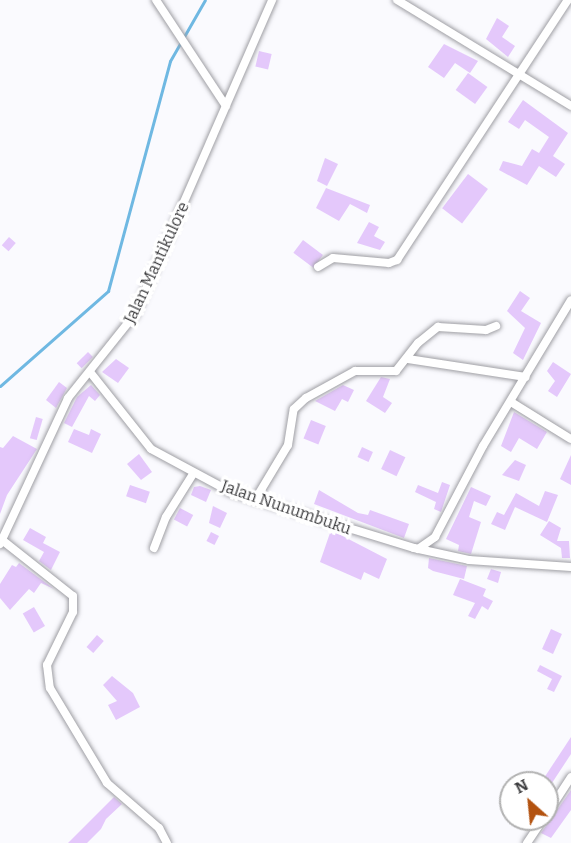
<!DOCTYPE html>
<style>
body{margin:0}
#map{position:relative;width:571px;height:843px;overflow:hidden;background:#fafafe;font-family:Bitter,serif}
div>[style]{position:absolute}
.stream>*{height:3px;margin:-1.5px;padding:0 1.5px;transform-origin:1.5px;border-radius:1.5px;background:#6fb8e2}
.building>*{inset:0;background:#e4c8fb;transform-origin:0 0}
.roads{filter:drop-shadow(0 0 2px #9f9fa4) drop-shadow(0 0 2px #9f9fa4)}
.minor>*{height:8px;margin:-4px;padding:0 4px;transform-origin:4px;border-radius:4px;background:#fff}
span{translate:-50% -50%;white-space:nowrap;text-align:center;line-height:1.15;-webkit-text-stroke:6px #fff;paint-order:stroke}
.street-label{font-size:16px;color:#3b3b3d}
.north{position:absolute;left:499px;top:771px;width:60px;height:60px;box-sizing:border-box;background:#fff;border:2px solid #b1b1b1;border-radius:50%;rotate:333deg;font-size:16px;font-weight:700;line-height:24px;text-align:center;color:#3b3b3d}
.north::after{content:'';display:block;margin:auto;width:21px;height:27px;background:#b3520f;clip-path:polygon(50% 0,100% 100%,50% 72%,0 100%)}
</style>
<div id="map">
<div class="stream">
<i style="left:0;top:386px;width:144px;rotate:-41.3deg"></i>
<i style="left:108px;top:291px;width:238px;rotate:-74.9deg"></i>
<i style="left:170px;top:61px;width:70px;rotate:-60.2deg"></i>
</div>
<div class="building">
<i style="clip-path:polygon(497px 18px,509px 26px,502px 37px,515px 46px,508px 57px,486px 39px)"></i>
<i style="clip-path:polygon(444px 44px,478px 61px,470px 73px,455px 63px,444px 78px,428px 67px)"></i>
<i style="left:259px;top:51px;width:13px;height:16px;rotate:13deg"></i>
<i style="left:468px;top:73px;width:24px;height:21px;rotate:36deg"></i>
<i style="clip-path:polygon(523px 100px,568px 133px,553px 156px,565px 164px,556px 177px,539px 166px,527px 185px,499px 170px,503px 161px,522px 166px,532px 149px,539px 153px,549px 137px,525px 120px,519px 129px,508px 122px)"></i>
<i style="clip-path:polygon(325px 158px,338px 164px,327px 186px,317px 181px)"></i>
<i style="left:468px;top:174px;width:25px;height:43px;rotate:37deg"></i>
<i style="clip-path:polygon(326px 188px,370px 205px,367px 213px,350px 204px,339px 221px,316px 208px)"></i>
<i style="clip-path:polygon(369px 222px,379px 227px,374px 236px,385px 242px,380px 250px,357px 243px)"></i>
<i style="left:9px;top:237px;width:9px;height:11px;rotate:41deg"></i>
<i style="left:303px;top:240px;width:25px;height:16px;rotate:37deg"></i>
<i style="clip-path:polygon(520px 291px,530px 298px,521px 311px,541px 323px,523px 360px,513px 353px,525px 328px,507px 311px)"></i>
<i style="left:88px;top:352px;width:7px;height:16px;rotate:45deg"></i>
<i style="clip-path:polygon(116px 359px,129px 368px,118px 383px,102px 372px)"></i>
<i style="clip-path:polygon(553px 362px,571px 374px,557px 397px,548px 391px,555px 381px,547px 371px)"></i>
<i style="clip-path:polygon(381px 377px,390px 379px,383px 397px,392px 403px,385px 413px,366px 401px)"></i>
<i style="clip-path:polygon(59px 382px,67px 388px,56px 408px,46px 400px)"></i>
<i style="clip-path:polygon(91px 385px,100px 395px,95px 401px,89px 396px,72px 427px,64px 423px,77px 397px)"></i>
<i style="clip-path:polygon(343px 385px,354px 390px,348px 402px,342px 399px,335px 411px,315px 401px)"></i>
<i style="clip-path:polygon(514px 412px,547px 432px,537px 449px,519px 438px,511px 452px,501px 446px)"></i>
<i style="left:36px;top:417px;width:7px;height:22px;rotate:16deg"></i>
<i style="left:311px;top:420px;width:16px;height:20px;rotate:22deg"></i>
<i style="clip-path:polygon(74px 429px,89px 435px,91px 429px,101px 434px,92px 453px,68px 442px)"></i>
<i style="clip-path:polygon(13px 436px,37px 449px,7px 495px,0 514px,0 447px,3px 448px)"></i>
<i style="left:362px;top:447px;width:12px;height:11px;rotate:24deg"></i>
<i style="left:390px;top:450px;width:17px;height:21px;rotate:25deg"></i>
<i style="clip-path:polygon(139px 454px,152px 472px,141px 480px,127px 464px)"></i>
<i style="clip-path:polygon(571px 455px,571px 485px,560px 479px)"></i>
<i style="clip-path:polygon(515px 460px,526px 465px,519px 481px,502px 475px)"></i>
<i style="clip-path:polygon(442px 482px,450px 485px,441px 512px,434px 509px,436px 502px,415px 492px,418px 485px,438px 493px)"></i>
<i style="left:130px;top:485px;width:21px;height:12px;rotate:19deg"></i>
<i style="clip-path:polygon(200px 486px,211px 490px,206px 502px,191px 495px,194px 487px)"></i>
<i style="clip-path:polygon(471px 487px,491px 496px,486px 506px,474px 501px,469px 517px,481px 522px,471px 554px,458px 551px,459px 545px,446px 539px)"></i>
<i style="clip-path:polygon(319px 490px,358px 513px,368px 515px,370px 510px,409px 524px,404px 538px,314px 504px)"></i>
<i style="clip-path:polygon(545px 491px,558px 495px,547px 522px,515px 507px,505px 530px,491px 524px,497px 512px,504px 515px,516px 493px,539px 506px)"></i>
<i style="clip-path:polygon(213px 506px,227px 513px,220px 528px,209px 523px)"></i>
<i style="left:180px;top:508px;width:15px;height:13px;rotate:28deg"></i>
<i style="clip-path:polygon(549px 521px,561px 528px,557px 541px,569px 541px,570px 558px,562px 558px,561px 548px,540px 535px)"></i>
<i style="clip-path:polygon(30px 528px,46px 537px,43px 543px,60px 552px,51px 570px,39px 561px,44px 552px,23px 540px)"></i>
<i style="clip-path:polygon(331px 530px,387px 559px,379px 579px,364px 572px,361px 580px,320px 562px)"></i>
<i style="left:211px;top:532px;width:9px;height:10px;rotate:27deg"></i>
<i style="clip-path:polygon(429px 558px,467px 566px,464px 579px,433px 571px,428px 568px)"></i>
<i style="clip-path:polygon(19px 563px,54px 589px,41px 583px,34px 593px,29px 589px,10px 610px,0 598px,0 584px,12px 565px,16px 567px)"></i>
<i style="clip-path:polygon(491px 569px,501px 572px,498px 583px,487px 579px)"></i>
<i style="clip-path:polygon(460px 579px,486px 589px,483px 596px,493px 601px,488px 610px,482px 606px,475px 619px,468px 616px,475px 603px,453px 595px)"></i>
<i style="left:34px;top:607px;width:22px;height:13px;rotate:60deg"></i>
<i style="left:551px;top:629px;width:12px;height:22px;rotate:24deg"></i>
<i style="left:97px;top:635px;width:9px;height:16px;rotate:41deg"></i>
<i style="clip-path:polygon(540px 665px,562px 676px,554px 692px,547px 689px,552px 679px,537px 671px)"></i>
<i style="clip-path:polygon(112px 676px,133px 693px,140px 707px,116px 720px,108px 705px,117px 701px,103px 685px)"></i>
<i style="clip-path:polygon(571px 737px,571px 754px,552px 783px,544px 778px)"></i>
<i style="clip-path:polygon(571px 790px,571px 810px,551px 838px,541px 833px)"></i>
<i style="clip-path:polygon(114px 797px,122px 804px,106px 819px,101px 829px,87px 843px,68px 843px)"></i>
</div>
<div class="roads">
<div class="minor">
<i style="left:156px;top:0;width:127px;rotate:56.6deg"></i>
<i style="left:397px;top:0;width:204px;rotate:31.3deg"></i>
<i style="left:318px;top:267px;width:17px;rotate:-31deg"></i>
<i style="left:333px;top:258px;width:56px;rotate:5.1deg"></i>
<i style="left:389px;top:263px;width:9px;rotate:-21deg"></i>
<i style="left:397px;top:260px;width:311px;rotate:-56.7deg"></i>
<i style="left:408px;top:359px;width:119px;rotate:8.7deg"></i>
<i style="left:90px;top:372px;width:98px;rotate:51.6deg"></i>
<i style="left:151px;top:449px;width:91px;rotate:28.3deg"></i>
<i style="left:231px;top:492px;width:191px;rotate:17deg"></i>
<i style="left:414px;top:548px;width:56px;rotate:12.3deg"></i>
<i style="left:469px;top:560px;width:102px;rotate:3.9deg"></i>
<i style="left:511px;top:402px;width:70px;rotate:31.7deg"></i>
<i style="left:255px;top:500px;width:64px;rotate:-59deg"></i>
<i style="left:288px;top:445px;width:36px;rotate:-81deg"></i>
<i style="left:294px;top:409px;width:16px;rotate:-43deg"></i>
<i style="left:306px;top:398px;width:56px;rotate:-28.9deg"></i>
<i style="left:355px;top:371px;width:41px"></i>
<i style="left:396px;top:371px;width:36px;rotate:-52deg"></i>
<i style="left:418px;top:343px;width:26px;rotate:-39deg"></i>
<i style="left:438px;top:327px;width:48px;rotate:3.6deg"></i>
<i style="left:486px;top:330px;width:11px;rotate:-22deg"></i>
<i style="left:2px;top:540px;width:90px;rotate:38.3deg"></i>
<i style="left:73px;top:596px;width:16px;rotate:90deg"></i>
<i style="left:73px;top:612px;width:59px;rotate:116.1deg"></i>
<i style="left:47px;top:665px;width:23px;rotate:83deg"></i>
<i style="left:50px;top:688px;width:111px;rotate:59deg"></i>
<i style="left:107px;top:783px;width:69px;rotate:40.9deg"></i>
<i style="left:159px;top:828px;width:17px;rotate:62deg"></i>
<i style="left:0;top:544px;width:161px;rotate:-65deg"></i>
<i style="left:68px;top:398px;width:107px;rotate:-51.4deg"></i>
<i style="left:135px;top:314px;width:343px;rotate:-66.4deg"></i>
<i style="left:154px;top:548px;width:33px;rotate:-69deg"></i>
<i style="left:166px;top:517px;width:51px;rotate:-57.9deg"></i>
<i style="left:418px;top:549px;width:21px;rotate:-35deg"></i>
<i style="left:435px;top:537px;width:103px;rotate:-62.2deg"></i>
<i style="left:483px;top:446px;width:170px;rotate:-58.9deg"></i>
<i style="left:547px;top:814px;width:44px;rotate:-57deg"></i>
<i style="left:527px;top:843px;width:29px;rotate:-56deg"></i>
</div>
</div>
<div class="street-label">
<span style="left:157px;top:263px;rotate:-65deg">Jalan Mantikulore</span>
<span style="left:286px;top:508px;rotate:19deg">Jalan Nunumbuku</span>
</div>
<div class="north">N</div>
</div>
